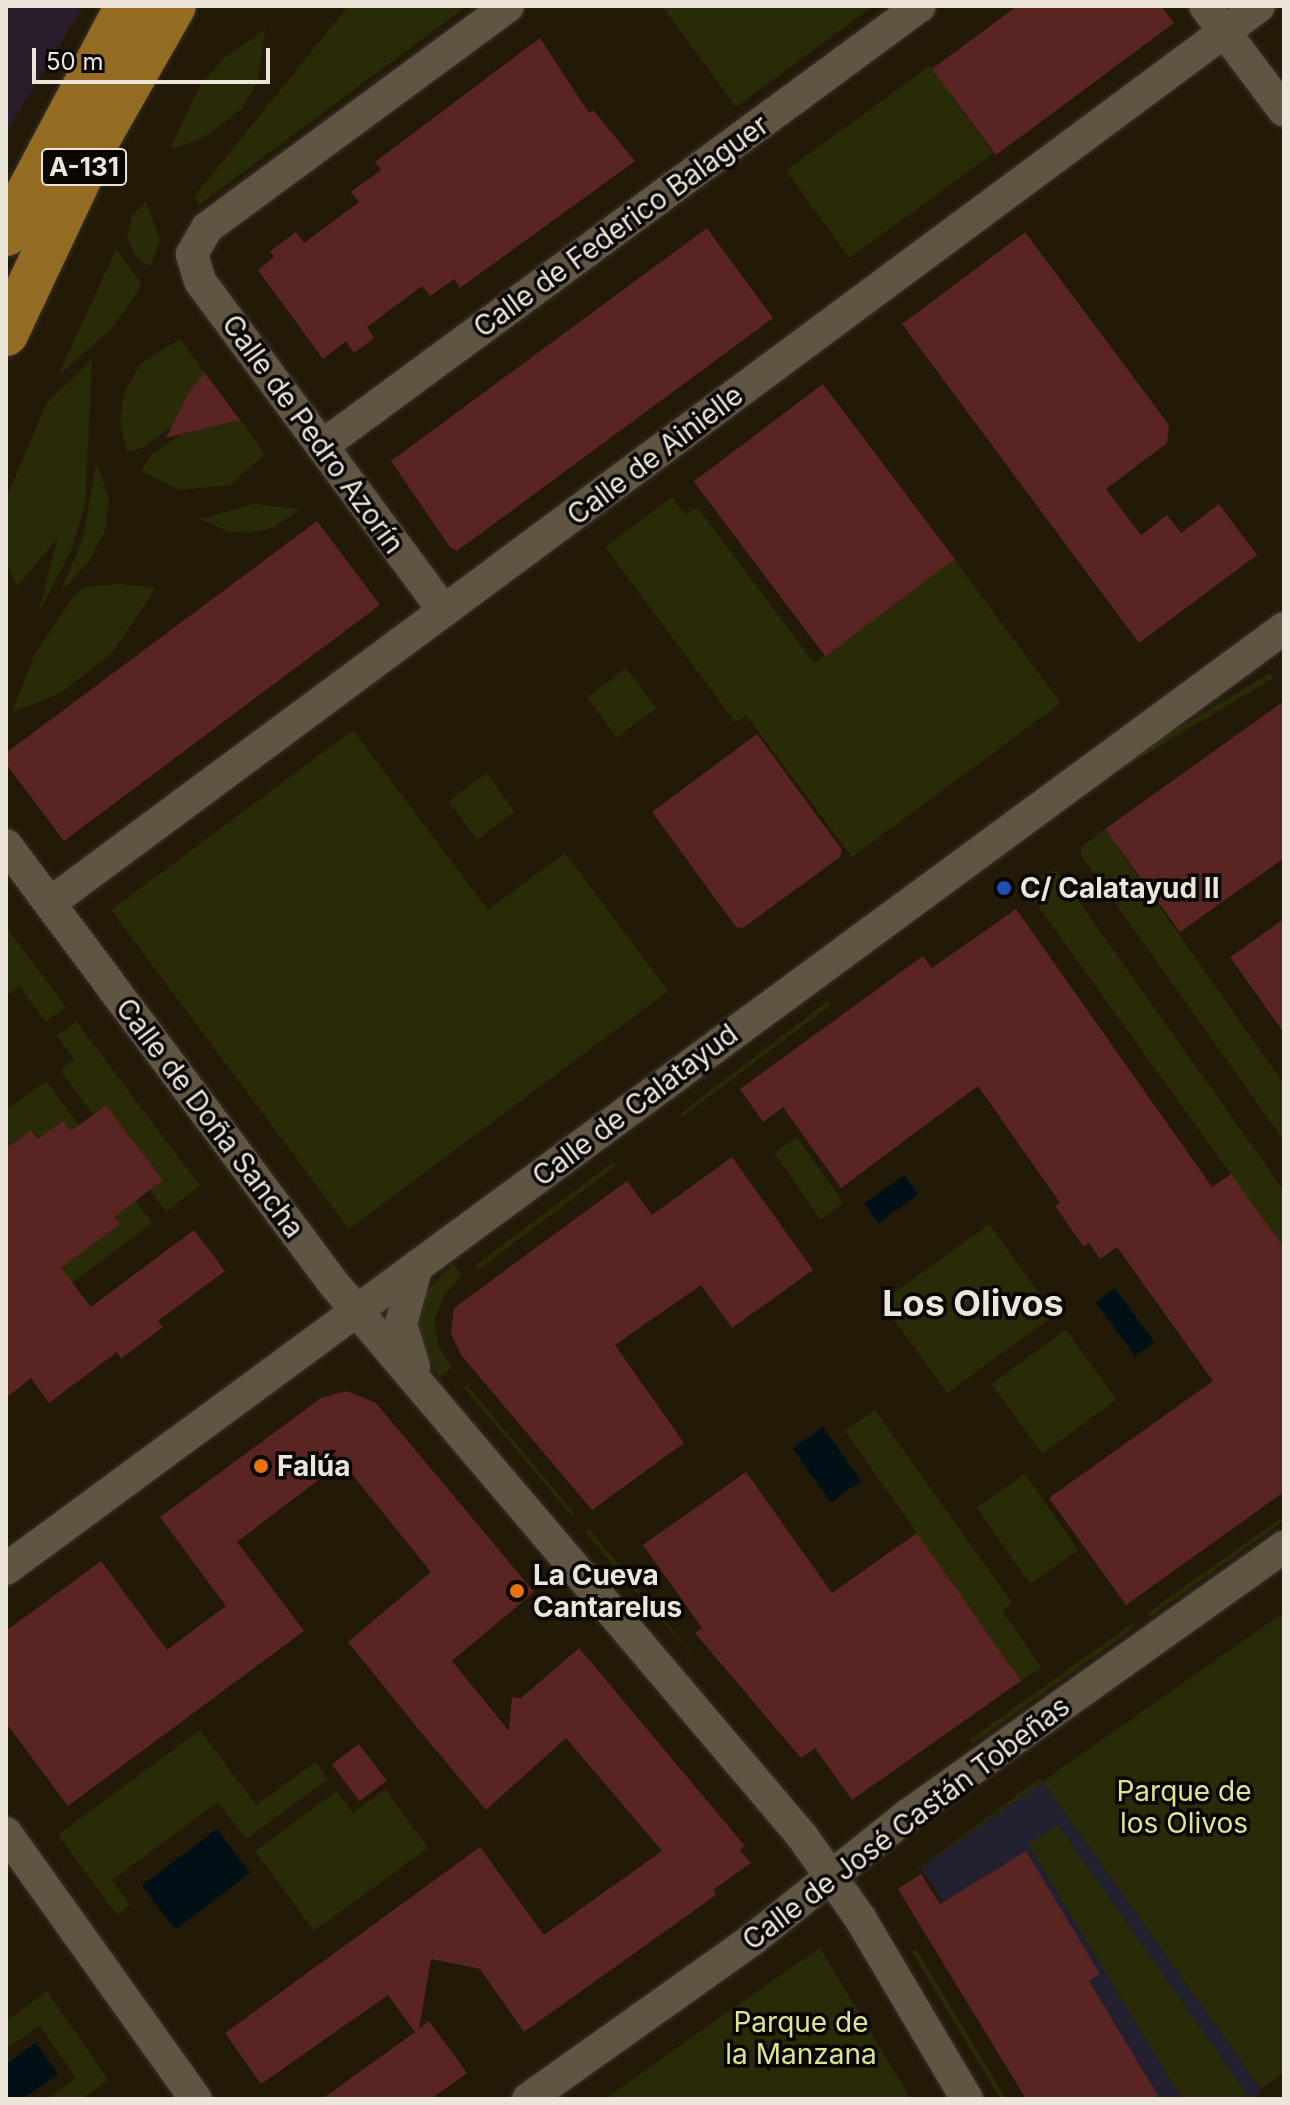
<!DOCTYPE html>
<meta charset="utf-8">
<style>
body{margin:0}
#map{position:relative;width:1290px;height:2105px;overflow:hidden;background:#231907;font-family:Inter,sans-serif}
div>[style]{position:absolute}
.industrial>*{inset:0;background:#291d2b}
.education>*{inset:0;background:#221f2f}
.green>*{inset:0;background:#292a08;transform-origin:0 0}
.water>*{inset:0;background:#001016;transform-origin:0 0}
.building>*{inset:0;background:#592421;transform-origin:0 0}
.roads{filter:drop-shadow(0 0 2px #39322c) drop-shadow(0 0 2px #39322c)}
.minor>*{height:32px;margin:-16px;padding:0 16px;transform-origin:16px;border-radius:16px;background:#605542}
.primary>*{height:44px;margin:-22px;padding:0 22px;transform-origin:22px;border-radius:22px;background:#946c24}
.dots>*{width:22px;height:22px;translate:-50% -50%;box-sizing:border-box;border:4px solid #090602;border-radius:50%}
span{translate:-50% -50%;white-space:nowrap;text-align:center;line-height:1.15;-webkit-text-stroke:7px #090602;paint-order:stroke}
.shield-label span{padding:2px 6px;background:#090602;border:2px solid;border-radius:6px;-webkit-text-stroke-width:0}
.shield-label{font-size:26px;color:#ece6da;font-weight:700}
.street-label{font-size:28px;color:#ece6da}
.poi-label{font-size:28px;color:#ece6da;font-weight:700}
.left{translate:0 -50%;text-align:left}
.park-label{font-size:28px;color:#e1e48e}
.district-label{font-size:36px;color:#ece6da;font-weight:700}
.frame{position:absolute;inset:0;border:8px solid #ece6da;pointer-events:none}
.scale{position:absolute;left:32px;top:48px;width:238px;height:36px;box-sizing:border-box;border:4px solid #ece6da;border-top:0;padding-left:10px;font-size:24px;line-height:28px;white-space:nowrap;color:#ece6da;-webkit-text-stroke:6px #090602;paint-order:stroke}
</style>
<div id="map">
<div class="industrial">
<i style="clip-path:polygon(6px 6px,84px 6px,6px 133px)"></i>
</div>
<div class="education">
<i style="clip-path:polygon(1043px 1782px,1261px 2089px,1255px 2099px,1026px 2099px,918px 1918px,943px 1902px,921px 1868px)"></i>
</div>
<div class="green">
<i style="clip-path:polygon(348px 6px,467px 6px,199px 205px,194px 197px)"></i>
<i style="clip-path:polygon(662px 6px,873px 6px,736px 107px)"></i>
<i style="clip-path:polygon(265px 30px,258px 80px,242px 109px,202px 139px,170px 149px,200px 85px,225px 57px)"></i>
<i style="left:930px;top:66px;width:108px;height:178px;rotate:54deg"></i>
<i style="clip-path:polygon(146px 202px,160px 240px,150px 267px,134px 255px,127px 236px,132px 216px)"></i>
<i style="clip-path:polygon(116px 249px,141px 283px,139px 290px,112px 328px,58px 376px)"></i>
<i style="clip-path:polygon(180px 339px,205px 373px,173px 425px,145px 447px,127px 452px,120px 424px,124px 392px,141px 363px)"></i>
<i style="clip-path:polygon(92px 359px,85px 505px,71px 551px,38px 614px,57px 540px,17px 586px,6px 562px,6px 499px,46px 404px)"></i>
<i style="clip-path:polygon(240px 419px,265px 454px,230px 485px,179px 490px,141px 471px,151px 455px,180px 435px)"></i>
<i style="clip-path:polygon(96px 463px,109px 497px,105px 531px,89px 561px,59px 594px,83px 539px)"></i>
<i style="clip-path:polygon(672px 497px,685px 515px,697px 507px,814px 663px,954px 559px,1061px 703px,852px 857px,746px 715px,735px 722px,605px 547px)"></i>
<i style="clip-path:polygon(254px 504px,300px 509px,273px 528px,251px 533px,229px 532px,199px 519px)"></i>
<i style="clip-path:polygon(118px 584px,156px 588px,111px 654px,59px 694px,12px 712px,34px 655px,70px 601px,83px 587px)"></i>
<i style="left:626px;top:668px;width:50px;height:49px;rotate:53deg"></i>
<i style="left:1270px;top:673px;width:6px;height:262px;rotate:59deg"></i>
<i style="clip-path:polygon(353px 730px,488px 910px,565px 853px,668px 991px,349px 1229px,111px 910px)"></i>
<i style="left:486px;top:773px;width:48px;height:47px;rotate:53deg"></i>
<i style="clip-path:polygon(1105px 829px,1284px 1084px,1284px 1141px,1081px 855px,1081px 847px)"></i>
<i style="clip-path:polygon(1048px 871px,1058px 872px,1284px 1191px,1284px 1248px,1025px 888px)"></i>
<i style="clip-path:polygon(6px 927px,66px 1007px,46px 1022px,19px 986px,6px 996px)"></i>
<i style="clip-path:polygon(828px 1001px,831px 1005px,683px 1116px,681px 1113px)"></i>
<i style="clip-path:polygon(76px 1021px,200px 1186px,166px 1212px,150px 1190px,163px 1180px,106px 1105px,93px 1114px,60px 1070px,74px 1059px,57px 1036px)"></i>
<i style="clip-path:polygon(46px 1081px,152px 1223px,72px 1283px,61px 1268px,119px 1224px,31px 1130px,6px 1149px,6px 1110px)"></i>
<i style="left:797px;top:1137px;width:81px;height:28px;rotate:55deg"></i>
<i style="left:613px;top:1162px;width:5px;height:172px;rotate:53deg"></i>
<i style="left:989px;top:1224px;width:112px;height:133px;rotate:54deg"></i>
<i style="clip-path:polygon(453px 1264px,462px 1275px,444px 1295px,435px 1319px,438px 1345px,452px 1367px,439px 1378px,418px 1334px,418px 1319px,428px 1290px)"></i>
<i style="left:1066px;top:1330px;width:86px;height:92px;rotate:54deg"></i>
<i style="left:467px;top:1385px;width:167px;height:4px;rotate:50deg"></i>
<i style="clip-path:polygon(875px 1410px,1012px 1603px,1002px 1611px,1041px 1667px,1021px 1681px,845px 1431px)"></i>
<i style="left:1025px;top:1474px;width:93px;height:59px;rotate:55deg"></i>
<i style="clip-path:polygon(1284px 1516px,1284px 1521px,1150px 1617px,1147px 1613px)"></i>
<i style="clip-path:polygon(589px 1529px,707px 1671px,625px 1579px,585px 1532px)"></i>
<i style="clip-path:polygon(1284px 1612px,1284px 2073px,1261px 2089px,1043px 1782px,896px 1885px,1040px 1778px,1043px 1781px)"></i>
<i style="clip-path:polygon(1133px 1623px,1135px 1627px,1106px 1648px,972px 1744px,969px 1740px)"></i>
<i style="clip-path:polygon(200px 1730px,256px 1805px,316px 1762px,328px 1779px,246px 1839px,218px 1802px,112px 1880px,130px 1905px,117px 1915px,58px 1835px)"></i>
<i style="clip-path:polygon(385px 1789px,428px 1848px,314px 1931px,255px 1851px,337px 1791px,353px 1813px)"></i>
<i style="clip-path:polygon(1058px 1825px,1246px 2093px,1238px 2099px,1182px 2099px,1028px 1844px)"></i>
<i style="clip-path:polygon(820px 1948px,911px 2099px,605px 2099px,720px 2017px)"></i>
<i style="left:916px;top:1949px;width:175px;height:5px;rotate:59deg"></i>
<i style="clip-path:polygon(47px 1991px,108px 2080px,81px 2099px,47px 2099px,76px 2078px,40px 2026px,6px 2049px,6px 2021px)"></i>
</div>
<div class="water">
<i style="left:904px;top:1175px;width:24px;height:49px;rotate:54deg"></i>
<i style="left:1115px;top:1288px;width:67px;height:24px;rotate:54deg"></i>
<i style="left:823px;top:1427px;width:66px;height:37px;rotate:55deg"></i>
<i style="left:217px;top:1829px;width:55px;height:94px;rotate:53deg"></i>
<i style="clip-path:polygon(36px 2043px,58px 2074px,22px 2099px,6px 2099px,6px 2064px)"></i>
</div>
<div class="building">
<i style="clip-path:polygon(1017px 6px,1161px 6px,1174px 23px,996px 155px,932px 69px)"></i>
<i style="clip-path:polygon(540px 38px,589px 113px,593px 110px,635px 161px,460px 288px,454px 279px,430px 296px,422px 286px,367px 327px,374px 338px,364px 346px,354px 353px,346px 341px,323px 359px,258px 270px,274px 257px,270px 251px,296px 232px,304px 243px,359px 202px,351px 192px,381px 170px,375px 162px)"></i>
<i style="clip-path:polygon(707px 228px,773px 318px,457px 551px,450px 547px,391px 461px)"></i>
<i style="clip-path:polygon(1025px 232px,1169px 425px,1167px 443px,1106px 489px,1141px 535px,1167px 515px,1181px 533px,1219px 504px,1257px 555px,1139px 643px,902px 324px)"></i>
<i style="clip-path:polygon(205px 373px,240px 420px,166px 438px,190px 390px)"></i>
<i style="left:823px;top:384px;width:219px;height:162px;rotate:53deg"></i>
<i style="clip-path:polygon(317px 521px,380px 605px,64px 841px,6px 764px,6px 753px)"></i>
<i style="clip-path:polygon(1284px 701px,1284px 858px,1180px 932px,1105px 829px)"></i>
<i style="clip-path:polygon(757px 734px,842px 850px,840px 857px,743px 928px,736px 927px,652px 812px)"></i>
<i style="clip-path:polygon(1016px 909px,1212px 1187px,1231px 1174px,1284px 1248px,1284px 1492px,1126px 1605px,1049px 1498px,1213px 1381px,1117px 1247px,1100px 1259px,1089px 1243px,1084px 1247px,1055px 1206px,1060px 1203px,978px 1086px,841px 1188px,783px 1107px,763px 1122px,740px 1089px,923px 956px,932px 968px)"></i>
<i style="clip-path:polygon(1284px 919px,1284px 1033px,1230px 957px)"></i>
<i style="clip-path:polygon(106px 1105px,163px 1180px,114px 1217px,120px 1224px,61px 1268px,91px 1307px,194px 1230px,225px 1271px,158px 1321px,163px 1327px,121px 1359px,117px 1352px,49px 1403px,31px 1378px,6px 1398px,6px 1149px,31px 1130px,38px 1139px,63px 1121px,71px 1131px)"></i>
<i style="clip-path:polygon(732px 1157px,813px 1270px,732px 1328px,701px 1285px,615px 1345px,684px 1443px,592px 1510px,461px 1355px,451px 1334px,454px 1308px,627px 1181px,652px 1215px)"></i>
<i style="clip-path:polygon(347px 1391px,376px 1403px,534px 1592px,452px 1661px,509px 1731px,512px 1697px,521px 1698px,579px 1648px,745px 1846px,740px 1850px,751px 1863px,713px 1890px,716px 1895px,524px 2032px,480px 1969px,431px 1959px,419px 2029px,429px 2021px,467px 2073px,431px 2099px,322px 2099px,415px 2032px,388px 1995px,261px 2084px,225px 2033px,480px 1847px,544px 1935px,662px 1851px,566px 1738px,486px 1810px,415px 1725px,348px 1642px,431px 1572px,342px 1462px,237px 1542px,304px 1631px,68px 1806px,6px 1723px,6px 1631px,101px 1561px,167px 1650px,226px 1606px,160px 1517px,321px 1398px)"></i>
<i style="clip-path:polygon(746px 1472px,832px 1593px,917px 1533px,1021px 1681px,852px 1800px,815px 1748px,801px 1758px,695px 1633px,702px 1628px,643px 1545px)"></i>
<i style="left:359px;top:1744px;width:46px;height:34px;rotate:53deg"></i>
<i style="clip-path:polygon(1026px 1851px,1100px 1974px,1089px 1981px,1160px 2099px,1026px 2099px,898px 1889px,921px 1874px,940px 1904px)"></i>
</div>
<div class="roads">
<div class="minor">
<i style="left:1205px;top:6px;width:131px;rotate:53deg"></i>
<i style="left:322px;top:446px;width:742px;rotate:-36.35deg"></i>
<i style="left:444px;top:611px;width:410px;rotate:-126.5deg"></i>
<i style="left:200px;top:281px;width:28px;rotate:-107deg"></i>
<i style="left:192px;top:254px;width:30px;rotate:-60deg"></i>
<i style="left:207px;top:228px;width:374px;rotate:-36.4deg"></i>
<i style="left:6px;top:845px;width:548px;rotate:53.23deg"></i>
<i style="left:334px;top:1284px;width:724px;rotate:49.71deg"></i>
<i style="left:802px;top:1836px;width:100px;rotate:54.7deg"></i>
<i style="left:860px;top:1918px;width:210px;rotate:59.4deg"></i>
<i style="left:50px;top:903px;width:1505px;rotate:-36.57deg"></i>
<i style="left:414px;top:1367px;width:45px;rotate:-106.8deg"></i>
<i style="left:401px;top:1324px;width:60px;rotate:-74.6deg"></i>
<i style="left:6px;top:1569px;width:1587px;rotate:-36.36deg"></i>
<i style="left:6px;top:1833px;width:327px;rotate:54.5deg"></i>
<i style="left:528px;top:2099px;width:276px;rotate:-35.4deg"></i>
<i style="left:753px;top:1939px;width:198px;rotate:-38.7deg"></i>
<i style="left:908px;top:1815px;width:462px;rotate:-35.5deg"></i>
</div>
<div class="primary">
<i style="left:6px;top:234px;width:258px;rotate:-62deg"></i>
<i style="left:6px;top:334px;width:216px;rotate:-64.7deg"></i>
<i style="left:98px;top:139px;width:153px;rotate:-60.3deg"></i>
</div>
</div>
<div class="dots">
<i style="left:1004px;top:888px;background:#1a4fb4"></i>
<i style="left:261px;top:1466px;background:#e8710a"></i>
<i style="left:517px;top:1591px;background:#e8710a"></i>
</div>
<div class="shield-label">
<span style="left:84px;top:167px">A-131</span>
</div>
<div class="street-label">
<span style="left:621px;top:226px;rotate:-36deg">Calle de Federico Balaguer</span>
<span style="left:313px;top:434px;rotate:54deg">Calle de Pedro Azorín</span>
<span style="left:655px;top:455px;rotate:-37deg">Calle de Ainielle</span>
<span style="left:635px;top:1105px;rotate:-37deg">Calle de Calatayud</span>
<span style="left:210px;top:1118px;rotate:53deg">Calle de Doña Sancha</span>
<span style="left:906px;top:1823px;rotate:-37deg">Calle de José Castán Tobeñas</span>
</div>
<div class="poi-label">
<span class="left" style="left:1020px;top:888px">C/ Calatayud II</span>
<span class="left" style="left:277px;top:1466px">Falúa</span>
<span class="left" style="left:533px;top:1591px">La Cueva<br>Cantarelus</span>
</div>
<div class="park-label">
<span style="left:1184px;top:1807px">Parque de<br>los Olivos</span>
<span style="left:801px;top:2038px">Parque de<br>la Manzana</span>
</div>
<div class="district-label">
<span style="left:973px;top:1304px">Los Olivos</span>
</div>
<div class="frame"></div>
<div class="scale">50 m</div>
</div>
